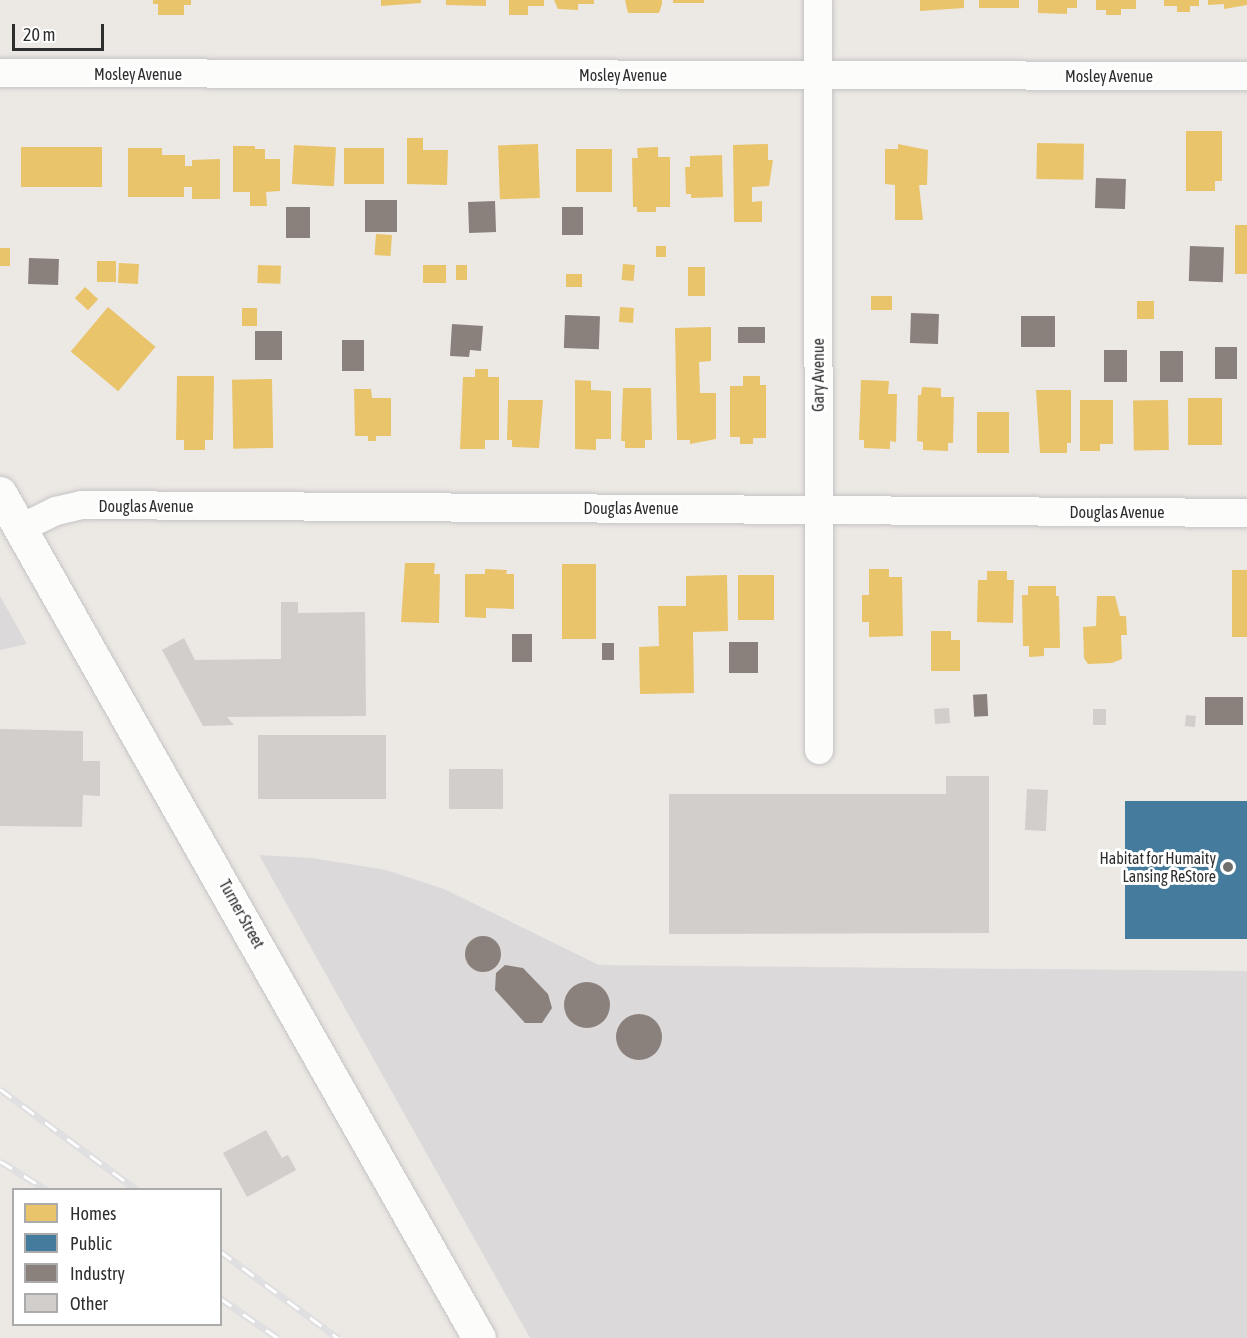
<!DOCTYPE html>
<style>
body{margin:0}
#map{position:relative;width:1247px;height:1338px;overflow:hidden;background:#ece8e4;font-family:"Asap Condensed",sans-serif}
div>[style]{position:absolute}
.industrial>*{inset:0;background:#dcd9db}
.homes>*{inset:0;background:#e9c46a;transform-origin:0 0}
.public>*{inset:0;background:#457b9d;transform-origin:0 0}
.industry>*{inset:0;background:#8a817c;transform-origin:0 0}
.round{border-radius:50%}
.building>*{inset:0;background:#d1cecb;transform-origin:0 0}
.roads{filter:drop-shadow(0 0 2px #c5c4c5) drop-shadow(0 0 2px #c5c4c5)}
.street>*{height:28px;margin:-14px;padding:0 14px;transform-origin:14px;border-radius:14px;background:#fcfcfb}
.secondary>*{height:33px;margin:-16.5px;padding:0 16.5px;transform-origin:16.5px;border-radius:16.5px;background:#fcfcfb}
.rail>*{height:7px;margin-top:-3.5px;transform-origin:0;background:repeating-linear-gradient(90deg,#fff 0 14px,#dfdfe1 0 28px);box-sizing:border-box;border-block:2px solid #dfdfe1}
.dots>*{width:16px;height:16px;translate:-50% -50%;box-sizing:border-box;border:3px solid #fff;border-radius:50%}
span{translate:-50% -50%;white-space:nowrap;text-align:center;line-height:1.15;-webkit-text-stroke:6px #fff;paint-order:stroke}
.street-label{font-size:16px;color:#2e2e2e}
.poi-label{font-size:16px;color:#2e2e2e}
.right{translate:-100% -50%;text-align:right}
.legend{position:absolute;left:12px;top:1188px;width:210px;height:138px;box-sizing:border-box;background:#fff;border:2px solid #ababab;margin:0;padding:8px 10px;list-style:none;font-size:18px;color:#2e2e2e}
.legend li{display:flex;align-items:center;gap:12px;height:30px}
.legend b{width:30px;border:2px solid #ababab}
.scale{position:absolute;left:12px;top:24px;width:92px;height:27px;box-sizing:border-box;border:3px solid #2e2e2e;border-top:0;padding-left:8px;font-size:18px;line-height:21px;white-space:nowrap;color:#2e2e2e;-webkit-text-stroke:4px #fff;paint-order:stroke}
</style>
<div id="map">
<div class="industrial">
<i style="clip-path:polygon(0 596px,27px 644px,0 650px)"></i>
<i style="clip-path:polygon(259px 855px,312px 858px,386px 870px,444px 889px,599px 965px,1247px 971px,1247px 1338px,530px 1338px)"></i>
</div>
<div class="homes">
<i style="clip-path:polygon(153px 0,191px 0,191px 5px,184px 5px,184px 15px,158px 15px,158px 4px,153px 4px)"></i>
<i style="clip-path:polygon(381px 0,421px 0,421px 3px,381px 6px)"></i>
<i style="clip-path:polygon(446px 0,486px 0,486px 6px,446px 5px)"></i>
<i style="clip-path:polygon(509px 0,544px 0,544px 6px,528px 6px,528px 15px,509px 15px)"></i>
<i style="clip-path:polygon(554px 0,594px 0,594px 4px,578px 4px,578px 10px,558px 9px)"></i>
<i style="clip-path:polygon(625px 0,662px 0,662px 4px,659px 13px,628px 13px)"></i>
<i style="left:673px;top:0;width:31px;height:3px"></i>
<i style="clip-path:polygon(920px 0,964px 0,964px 8px,920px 11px)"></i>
<i style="left:979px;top:0;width:40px;height:8px"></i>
<i style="clip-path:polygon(1038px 0,1077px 0,1077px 8px,1067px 8px,1067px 14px,1038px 13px)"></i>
<i style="clip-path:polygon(1096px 0,1136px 0,1136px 9px,1121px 9px,1121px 15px,1106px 15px,1106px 10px,1096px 10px)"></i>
<i style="clip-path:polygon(1164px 0,1199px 0,1199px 6px,1190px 6px,1190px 12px,1177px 12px,1177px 6px,1164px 6px)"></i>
<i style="clip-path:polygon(1208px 0,1247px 0,1247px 5px,1224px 9px,1224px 4px,1208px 5px)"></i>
<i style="clip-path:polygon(1186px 131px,1222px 131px,1222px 181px,1215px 181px,1215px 191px,1186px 191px)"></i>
<i style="clip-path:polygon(407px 138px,423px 138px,423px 150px,448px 150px,447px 185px,407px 184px)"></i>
<i style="left:1037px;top:143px;width:47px;height:36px;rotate:1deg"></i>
<i style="left:538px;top:144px;width:54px;height:40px;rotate:88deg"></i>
<i style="clip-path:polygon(768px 144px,768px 160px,773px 160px,769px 186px,752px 187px,752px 202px,762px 201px,762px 222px,734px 222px,733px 145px)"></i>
<i style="clip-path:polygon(898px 144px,928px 150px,927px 185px,919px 185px,923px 220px,895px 220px,895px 185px,885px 184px,885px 149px,898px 149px)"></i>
<i style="left:294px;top:145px;width:42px;height:39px;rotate:3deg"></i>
<i style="clip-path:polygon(233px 146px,255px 146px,255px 149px,265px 149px,265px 159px,280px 159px,280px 191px,266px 192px,267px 206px,250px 206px,250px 192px,233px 192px)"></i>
<i style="left:21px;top:147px;width:81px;height:40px"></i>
<i style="clip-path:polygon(658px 147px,658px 157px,670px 157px,670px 207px,656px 207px,656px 212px,637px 212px,637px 207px,633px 207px,632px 158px,638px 158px,637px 148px)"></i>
<i style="clip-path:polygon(128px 148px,162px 148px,162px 155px,185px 155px,185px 166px,192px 166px,192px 160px,220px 159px,220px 199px,192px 199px,192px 187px,184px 187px,184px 197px,128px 197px)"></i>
<i style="left:344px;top:148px;width:40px;height:36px"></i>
<i style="left:576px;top:149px;width:36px;height:43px"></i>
<i style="clip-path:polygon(722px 155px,723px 197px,691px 198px,691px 194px,686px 194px,685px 167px,690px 167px,690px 156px)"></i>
<i style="left:1235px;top:225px;width:12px;height:49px"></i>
<i style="left:376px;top:234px;width:16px;height:21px;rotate:4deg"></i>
<i style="left:656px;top:246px;width:10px;height:11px"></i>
<i style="left:0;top:248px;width:10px;height:18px"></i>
<i style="left:97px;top:261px;width:19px;height:21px"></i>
<i style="left:119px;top:263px;width:20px;height:20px;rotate:3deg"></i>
<i style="left:623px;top:264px;width:12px;height:16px;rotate:5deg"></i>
<i style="left:258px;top:265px;width:23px;height:18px;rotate:2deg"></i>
<i style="left:423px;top:265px;width:23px;height:18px"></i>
<i style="left:456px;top:265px;width:11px;height:15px"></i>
<i style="left:688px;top:267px;width:17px;height:29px"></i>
<i style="left:566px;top:274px;width:16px;height:13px"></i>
<i style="left:85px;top:287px;width:18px;height:15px;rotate:43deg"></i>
<i style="left:871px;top:296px;width:21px;height:14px"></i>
<i style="left:1137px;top:301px;width:17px;height:18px"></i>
<i style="left:108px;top:307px;width:62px;height:58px;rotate:40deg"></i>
<i style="left:620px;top:307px;width:14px;height:15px;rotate:4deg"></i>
<i style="left:242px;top:308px;width:15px;height:18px"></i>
<i style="clip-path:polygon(711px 327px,711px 361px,699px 362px,700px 393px,716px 393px,716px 439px,690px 444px,690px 440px,677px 440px,675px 328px)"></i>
<i style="clip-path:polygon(475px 369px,488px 369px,488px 377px,499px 377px,499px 440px,485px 440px,485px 449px,460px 449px,463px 377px,475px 377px)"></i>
<i style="clip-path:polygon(177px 376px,214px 376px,213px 440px,205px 440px,205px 450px,184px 450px,184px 440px,176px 440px)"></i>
<i style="clip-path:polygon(743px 376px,760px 376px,760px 385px,766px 385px,766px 438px,753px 438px,753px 444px,740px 444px,740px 437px,730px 437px,730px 386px,743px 386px)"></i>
<i style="left:272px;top:379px;width:69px;height:40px;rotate:89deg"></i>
<i style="clip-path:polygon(575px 380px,591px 381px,591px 390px,611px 391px,611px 439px,596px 439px,596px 450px,575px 449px)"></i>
<i style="clip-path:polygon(861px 380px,889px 381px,888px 394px,897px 394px,896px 442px,890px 441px,890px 449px,864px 448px,864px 440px,859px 440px)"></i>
<i style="clip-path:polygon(922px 387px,941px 388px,941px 397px,954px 397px,953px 443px,948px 443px,948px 451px,923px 450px,923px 442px,917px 441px,918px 395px,921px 395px)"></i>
<i style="clip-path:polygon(623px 388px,651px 388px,652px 440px,645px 440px,645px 448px,625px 448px,625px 441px,621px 441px)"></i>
<i style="clip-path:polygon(354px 389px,371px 389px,372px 398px,391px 398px,391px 436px,376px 436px,376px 441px,368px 441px,368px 436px,355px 436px)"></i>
<i style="clip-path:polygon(1036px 390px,1071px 390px,1071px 443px,1067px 443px,1067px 453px,1040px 453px)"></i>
<i style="left:1222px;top:398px;width:47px;height:34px;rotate:90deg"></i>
<i style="clip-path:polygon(508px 400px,543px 400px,539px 448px,512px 447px,512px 440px,507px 440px)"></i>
<i style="clip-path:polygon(1080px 400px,1113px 400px,1113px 444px,1100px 444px,1100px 451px,1080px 451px)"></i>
<i style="left:1168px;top:400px;width:50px;height:35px;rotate:89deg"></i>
<i style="left:977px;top:412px;width:32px;height:41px"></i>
<i style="clip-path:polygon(405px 563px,435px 563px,434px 574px,440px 574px,439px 623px,401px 622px)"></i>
<i style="left:562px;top:564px;width:34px;height:75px"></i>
<i style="clip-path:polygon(485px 569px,507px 570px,506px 574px,514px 574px,514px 609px,486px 608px,486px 618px,465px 617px,465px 574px,485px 574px)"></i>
<i style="clip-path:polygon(869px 569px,889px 569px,889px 577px,902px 577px,903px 636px,869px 637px,869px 622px,862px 622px,862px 595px,869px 595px)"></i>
<i style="left:1232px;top:570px;width:15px;height:67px"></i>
<i style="clip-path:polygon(987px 571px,1007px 571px,1007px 580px,1014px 580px,1013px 623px,977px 622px,978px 580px,987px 580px)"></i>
<i style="clip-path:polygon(727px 575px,728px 631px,693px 632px,694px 693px,640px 694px,639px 647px,659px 646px,658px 606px,686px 606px,686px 576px)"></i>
<i style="left:738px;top:575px;width:36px;height:45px"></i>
<i style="clip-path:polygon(1028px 586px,1056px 586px,1056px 596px,1059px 596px,1060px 648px,1044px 648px,1044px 656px,1029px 657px,1029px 646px,1023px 646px,1022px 595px,1028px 595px)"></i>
<i style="clip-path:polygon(1097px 596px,1115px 596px,1120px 616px,1126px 616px,1127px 635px,1121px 635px,1122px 659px,1112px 663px,1088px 664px,1084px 658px,1083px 627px,1096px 626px)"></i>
<i style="clip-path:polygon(931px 631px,951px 631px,951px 640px,960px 640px,960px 671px,931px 671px)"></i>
</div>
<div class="public">
<i style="left:1125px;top:801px;width:122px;height:138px"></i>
</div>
<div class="industry">
<i style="left:1096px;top:178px;width:30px;height:30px;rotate:2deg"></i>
<i style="left:365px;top:200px;width:32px;height:32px"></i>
<i style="left:495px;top:201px;width:31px;height:27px;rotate:88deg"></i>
<i style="left:286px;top:207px;width:24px;height:31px"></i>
<i style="left:562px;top:207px;width:21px;height:28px"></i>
<i style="left:1190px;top:246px;width:34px;height:35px;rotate:2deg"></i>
<i style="left:29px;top:258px;width:30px;height:26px;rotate:2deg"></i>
<i style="left:911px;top:313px;width:28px;height:30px;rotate:2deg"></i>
<i style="left:565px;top:315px;width:35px;height:33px;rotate:2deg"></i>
<i style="left:1021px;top:316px;width:34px;height:31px"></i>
<i style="clip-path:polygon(452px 324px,483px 326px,481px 351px,470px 350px,469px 357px,450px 356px)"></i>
<i style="left:738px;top:327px;width:27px;height:16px"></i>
<i style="left:255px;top:331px;width:27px;height:29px"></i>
<i style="left:342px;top:340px;width:22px;height:31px"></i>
<i style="left:1215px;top:347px;width:22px;height:32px"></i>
<i style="left:1104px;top:350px;width:23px;height:32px"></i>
<i style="left:1160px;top:351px;width:23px;height:31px"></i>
<i style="left:512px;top:634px;width:20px;height:28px"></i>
<i style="left:729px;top:642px;width:29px;height:31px"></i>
<i style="left:602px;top:643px;width:12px;height:17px"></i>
<i style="left:987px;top:694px;width:22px;height:14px;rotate:87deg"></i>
<i style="left:1243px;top:697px;width:28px;height:38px;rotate:90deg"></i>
<i class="round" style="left:465px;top:936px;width:36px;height:36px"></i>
<i style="clip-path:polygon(505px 965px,523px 968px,548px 994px,552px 1008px,542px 1023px,525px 1023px,495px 990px,496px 973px)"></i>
<i class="round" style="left:564px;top:982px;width:46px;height:46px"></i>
<i class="round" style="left:616px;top:1014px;width:46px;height:46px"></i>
</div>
<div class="building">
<i style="clip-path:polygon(281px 602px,298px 602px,298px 613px,365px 612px,366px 716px,227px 717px,234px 725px,203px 726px,162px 650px,184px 638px,195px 660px,281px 659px)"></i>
<i style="left:949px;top:708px;width:15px;height:15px;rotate:86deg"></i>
<i style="left:1093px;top:709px;width:13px;height:16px"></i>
<i style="left:1186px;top:715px;width:10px;height:11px;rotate:6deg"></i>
<i style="clip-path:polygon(0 729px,83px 731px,83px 761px,100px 761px,100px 796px,83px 795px,82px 827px,0 826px)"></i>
<i style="left:258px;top:735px;width:128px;height:64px"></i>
<i style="left:449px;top:769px;width:54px;height:40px"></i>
<i style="clip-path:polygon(946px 776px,989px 776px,989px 933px,669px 934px,669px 794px,946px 794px)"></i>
<i style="left:1027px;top:789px;width:21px;height:41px;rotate:3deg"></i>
<i style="clip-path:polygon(266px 1130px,282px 1158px,288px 1155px,296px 1170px,247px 1197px,223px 1153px)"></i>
</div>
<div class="roads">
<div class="street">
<i style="left:818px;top:0;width:750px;rotate:89.92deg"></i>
<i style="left:0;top:73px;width:1247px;rotate:0.14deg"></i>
<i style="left:21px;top:528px;width:39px;rotate:-26deg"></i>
<i style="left:56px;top:511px;width:27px;rotate:-13deg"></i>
<i style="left:82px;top:505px;width:1165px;rotate:0.39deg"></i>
</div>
<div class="secondary">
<i style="left:0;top:493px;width:971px;rotate:60.45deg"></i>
</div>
</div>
<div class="rail">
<i style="left:0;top:1089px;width:170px;rotate:36.4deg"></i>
<i style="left:0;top:1161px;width:55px;rotate:31.7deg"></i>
<i style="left:220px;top:1251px;width:147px;rotate:36.4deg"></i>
<i style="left:220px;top:1298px;width:70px;rotate:34.6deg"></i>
</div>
<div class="dots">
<i style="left:1228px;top:867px;background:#706f6e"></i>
</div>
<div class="street-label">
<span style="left:138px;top:74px">Mosley Avenue</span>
<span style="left:623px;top:75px">Mosley Avenue</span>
<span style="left:1109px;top:76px">Mosley Avenue</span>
<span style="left:818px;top:375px;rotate:-90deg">Gary Avenue</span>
<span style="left:146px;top:506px">Douglas Avenue</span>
<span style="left:631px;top:508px">Douglas Avenue</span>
<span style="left:1117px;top:512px">Douglas Avenue</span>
<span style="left:242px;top:914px;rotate:61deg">Turner Street</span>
</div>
<div class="poi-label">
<span class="right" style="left:1216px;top:867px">Habitat for Humaity<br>Lansing ReStore</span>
</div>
<ul class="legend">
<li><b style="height:16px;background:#e9c46a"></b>Homes</li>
<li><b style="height:16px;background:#457b9d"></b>Public</li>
<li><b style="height:16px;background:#8a817c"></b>Industry</li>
<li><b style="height:16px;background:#d1cecb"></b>Other</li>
</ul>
<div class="scale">20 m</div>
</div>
